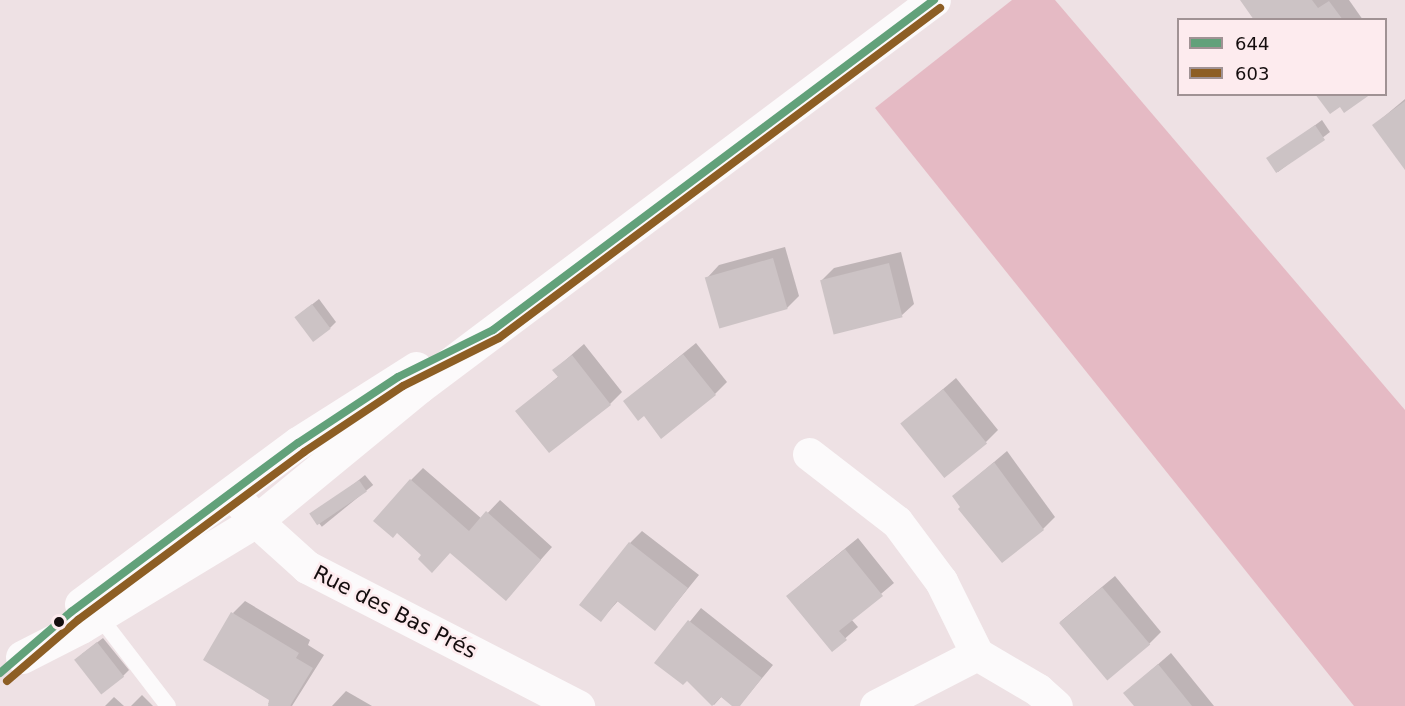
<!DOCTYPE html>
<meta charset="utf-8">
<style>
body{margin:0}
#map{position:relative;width:1405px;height:706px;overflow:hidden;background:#eee1e4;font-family:"DejaVu Sans",sans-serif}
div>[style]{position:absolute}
.green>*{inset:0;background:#e5bac4}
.shadow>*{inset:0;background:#0003;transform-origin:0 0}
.building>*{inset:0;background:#ccc3c5;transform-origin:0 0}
.lane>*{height:16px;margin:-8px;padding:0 8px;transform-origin:8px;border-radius:8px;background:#fcfafb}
.street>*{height:33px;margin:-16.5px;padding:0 16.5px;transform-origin:16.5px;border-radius:16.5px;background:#fcfafb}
.secondary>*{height:33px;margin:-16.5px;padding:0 16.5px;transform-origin:16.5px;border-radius:16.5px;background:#fcfafb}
.bus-1>*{height:8px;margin:-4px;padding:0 4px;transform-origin:4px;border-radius:4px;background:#62a17a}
.bus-2>*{height:8px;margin:-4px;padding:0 4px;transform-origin:4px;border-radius:4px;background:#8d5e24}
.dots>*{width:16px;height:16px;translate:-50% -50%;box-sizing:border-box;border:3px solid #fdebee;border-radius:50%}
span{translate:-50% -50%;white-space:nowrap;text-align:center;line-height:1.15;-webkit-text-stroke:5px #fdebee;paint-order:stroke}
.street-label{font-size:21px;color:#140d0e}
.legend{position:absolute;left:1177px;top:18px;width:210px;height:78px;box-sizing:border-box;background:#fdebee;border:2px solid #a09294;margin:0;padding:8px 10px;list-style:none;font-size:18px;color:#140d0e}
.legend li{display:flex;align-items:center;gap:12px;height:30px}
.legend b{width:30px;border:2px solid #a09294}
</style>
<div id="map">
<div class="green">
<i style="clip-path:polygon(1012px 0,1055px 0,1405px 410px,1405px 706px,1354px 706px,875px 108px)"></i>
</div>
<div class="shadow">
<i style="clip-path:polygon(1241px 0,1349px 0,1363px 20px,1256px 20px)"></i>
<i style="clip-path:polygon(1405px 99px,1405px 168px,1374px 125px)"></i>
<i style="clip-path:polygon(1322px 120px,1330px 132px,1278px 172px,1275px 155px)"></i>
<i style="clip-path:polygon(785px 247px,799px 296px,787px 308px,707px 278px,719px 265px)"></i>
<i style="clip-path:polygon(901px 252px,914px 304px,901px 316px,821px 281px,834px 268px)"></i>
<i style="clip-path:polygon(319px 299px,336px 322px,330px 328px,296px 317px)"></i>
<i style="clip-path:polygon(696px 343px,727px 382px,715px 394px,644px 414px,637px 391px)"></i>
<i style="clip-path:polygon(584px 344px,622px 392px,610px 404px,517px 411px,559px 376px,554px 370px)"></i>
<i style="clip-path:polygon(956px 378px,998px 430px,986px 442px,902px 424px)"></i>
<i style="clip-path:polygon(1007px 451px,1055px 517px,1043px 529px,962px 507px,954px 496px)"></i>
<i style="clip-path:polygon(423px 468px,482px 519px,500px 500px,552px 547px,506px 599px,451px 551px,423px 555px,411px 480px)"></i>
<i style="left:365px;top:475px;width:13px;height:66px;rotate:51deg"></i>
<i style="clip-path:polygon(642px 531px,699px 575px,655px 629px,618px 601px,601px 620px,630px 543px)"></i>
<i style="clip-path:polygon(858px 538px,894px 583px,851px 619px,858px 627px,832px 650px,800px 585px)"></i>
<i style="clip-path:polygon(1115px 576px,1161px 632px,1149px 644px,1060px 622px)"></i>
<i style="clip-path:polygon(245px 601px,310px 640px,308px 645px,324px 655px,292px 706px,268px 704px,271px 700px,233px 613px)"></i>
<i style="clip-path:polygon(701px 608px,773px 665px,739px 706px,722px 696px,714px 705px,687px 679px,656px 663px)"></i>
<i style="clip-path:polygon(103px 638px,129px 670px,123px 676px,82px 654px)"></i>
<i style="clip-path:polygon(1171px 653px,1214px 706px,1136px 706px,1125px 693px)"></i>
<i style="clip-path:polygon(346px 691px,372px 706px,332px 706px)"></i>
<i style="clip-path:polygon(142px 695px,153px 706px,131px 706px)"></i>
<i style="clip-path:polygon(114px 697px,124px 706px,105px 706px)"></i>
</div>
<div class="building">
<i style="clip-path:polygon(1240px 0,1312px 0,1318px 8px,1329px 1px,1343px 20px,1254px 20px)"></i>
<i style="clip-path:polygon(1315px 94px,1371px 94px,1344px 113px,1340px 107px,1330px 114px)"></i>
<i style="clip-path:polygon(1405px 101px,1405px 170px,1372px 125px)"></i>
<i style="left:1315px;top:125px;width:18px;height:59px;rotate:56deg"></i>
<i style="left:773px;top:258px;width:53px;height:71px;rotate:74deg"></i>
<i style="left:889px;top:263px;width:56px;height:71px;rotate:76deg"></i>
<i style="left:312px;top:304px;width:31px;height:22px;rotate:53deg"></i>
<i style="clip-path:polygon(683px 354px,716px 395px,661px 439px,644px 416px,638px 421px,623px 401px)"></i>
<i style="clip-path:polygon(572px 355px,611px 405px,549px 453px,515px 411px,558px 377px,552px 370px)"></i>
<i style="left:943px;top:389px;width:70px;height:55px;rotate:51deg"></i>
<i style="clip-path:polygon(994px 462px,1044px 530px,1002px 563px,958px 509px,960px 507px,952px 496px)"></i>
<i style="clip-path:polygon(410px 479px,469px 531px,486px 511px,541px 560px,506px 601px,450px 553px,432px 573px,418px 559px,421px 555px,397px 533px,393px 538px,373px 521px)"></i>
<i style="left:359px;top:480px;width:14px;height:60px;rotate:56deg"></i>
<i style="clip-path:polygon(629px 542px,688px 588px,655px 631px,617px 601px,601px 622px,579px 605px)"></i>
<i style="clip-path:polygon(845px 549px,883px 596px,839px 631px,847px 640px,832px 652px,786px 596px)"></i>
<i style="left:1102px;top:587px;width:75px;height:56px;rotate:50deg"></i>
<i style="clip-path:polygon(231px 612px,299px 653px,296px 658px,313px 668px,290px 706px,268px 706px,269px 700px,203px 660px)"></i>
<i style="clip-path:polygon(688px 620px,762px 678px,740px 706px,732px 706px,721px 697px,712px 706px,687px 681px,683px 685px,654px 663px)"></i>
<i style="left:97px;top:642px;width:44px;height:29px;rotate:52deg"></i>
<i style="clip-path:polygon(1158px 664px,1192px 706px,1134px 706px,1123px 693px)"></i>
</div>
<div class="lane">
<i style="left:99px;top:616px;width:113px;rotate:52.5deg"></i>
</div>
<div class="street">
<i style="left:809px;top:454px;width:111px;rotate:37.7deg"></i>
<i style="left:897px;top:522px;width:74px;rotate:53.3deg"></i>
<i style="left:941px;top:581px;width:81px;rotate:63.7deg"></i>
<i style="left:977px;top:654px;width:71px;rotate:30.5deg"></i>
<i style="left:1038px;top:690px;width:24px;rotate:42deg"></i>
<i style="left:232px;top:493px;width:37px;rotate:49deg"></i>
<i style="left:256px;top:521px;width:69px;rotate:42deg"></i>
<i style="left:307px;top:567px;width:305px;rotate:27.2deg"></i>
<i style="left:876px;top:706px;width:114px;rotate:-27.2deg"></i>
</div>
<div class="secondary">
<i style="left:81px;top:604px;width:270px;rotate:-36.6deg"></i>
<i style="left:298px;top:443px;width:140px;rotate:-32.4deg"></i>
<i style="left:22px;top:657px;width:66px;rotate:-27deg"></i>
<i style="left:81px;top:627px;width:205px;rotate:-31.2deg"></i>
<i style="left:256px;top:521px;width:211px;rotate:-39.4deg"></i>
<i style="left:419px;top:387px;width:644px;rotate:-36.92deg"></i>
</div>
<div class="bus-1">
<i style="left:0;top:673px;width:94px;rotate:-40.7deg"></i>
<i style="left:71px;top:612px;width:283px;rotate:-36.7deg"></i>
<i style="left:298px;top:443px;width:120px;rotate:-33.4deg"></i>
<i style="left:398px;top:377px;width:106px;rotate:-26.3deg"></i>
<i style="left:493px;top:330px;width:551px;rotate:-36.81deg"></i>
</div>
<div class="bus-2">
<i style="left:7px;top:681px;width:94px;rotate:-40.7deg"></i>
<i style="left:78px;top:620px;width:282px;rotate:-36.6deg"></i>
<i style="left:304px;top:452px;width:119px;rotate:-33.7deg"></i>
<i style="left:403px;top:386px;width:107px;rotate:-26.6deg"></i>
<i style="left:499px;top:338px;width:551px;rotate:-36.81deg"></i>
</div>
<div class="dots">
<i style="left:59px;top:622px;background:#140d0e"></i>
</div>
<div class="street-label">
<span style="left:395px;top:612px;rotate:27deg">Rue des Bas Prés</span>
</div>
<ul class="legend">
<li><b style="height:8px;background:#62a17a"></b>644</li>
<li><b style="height:8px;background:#8d5e24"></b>603</li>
</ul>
</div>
